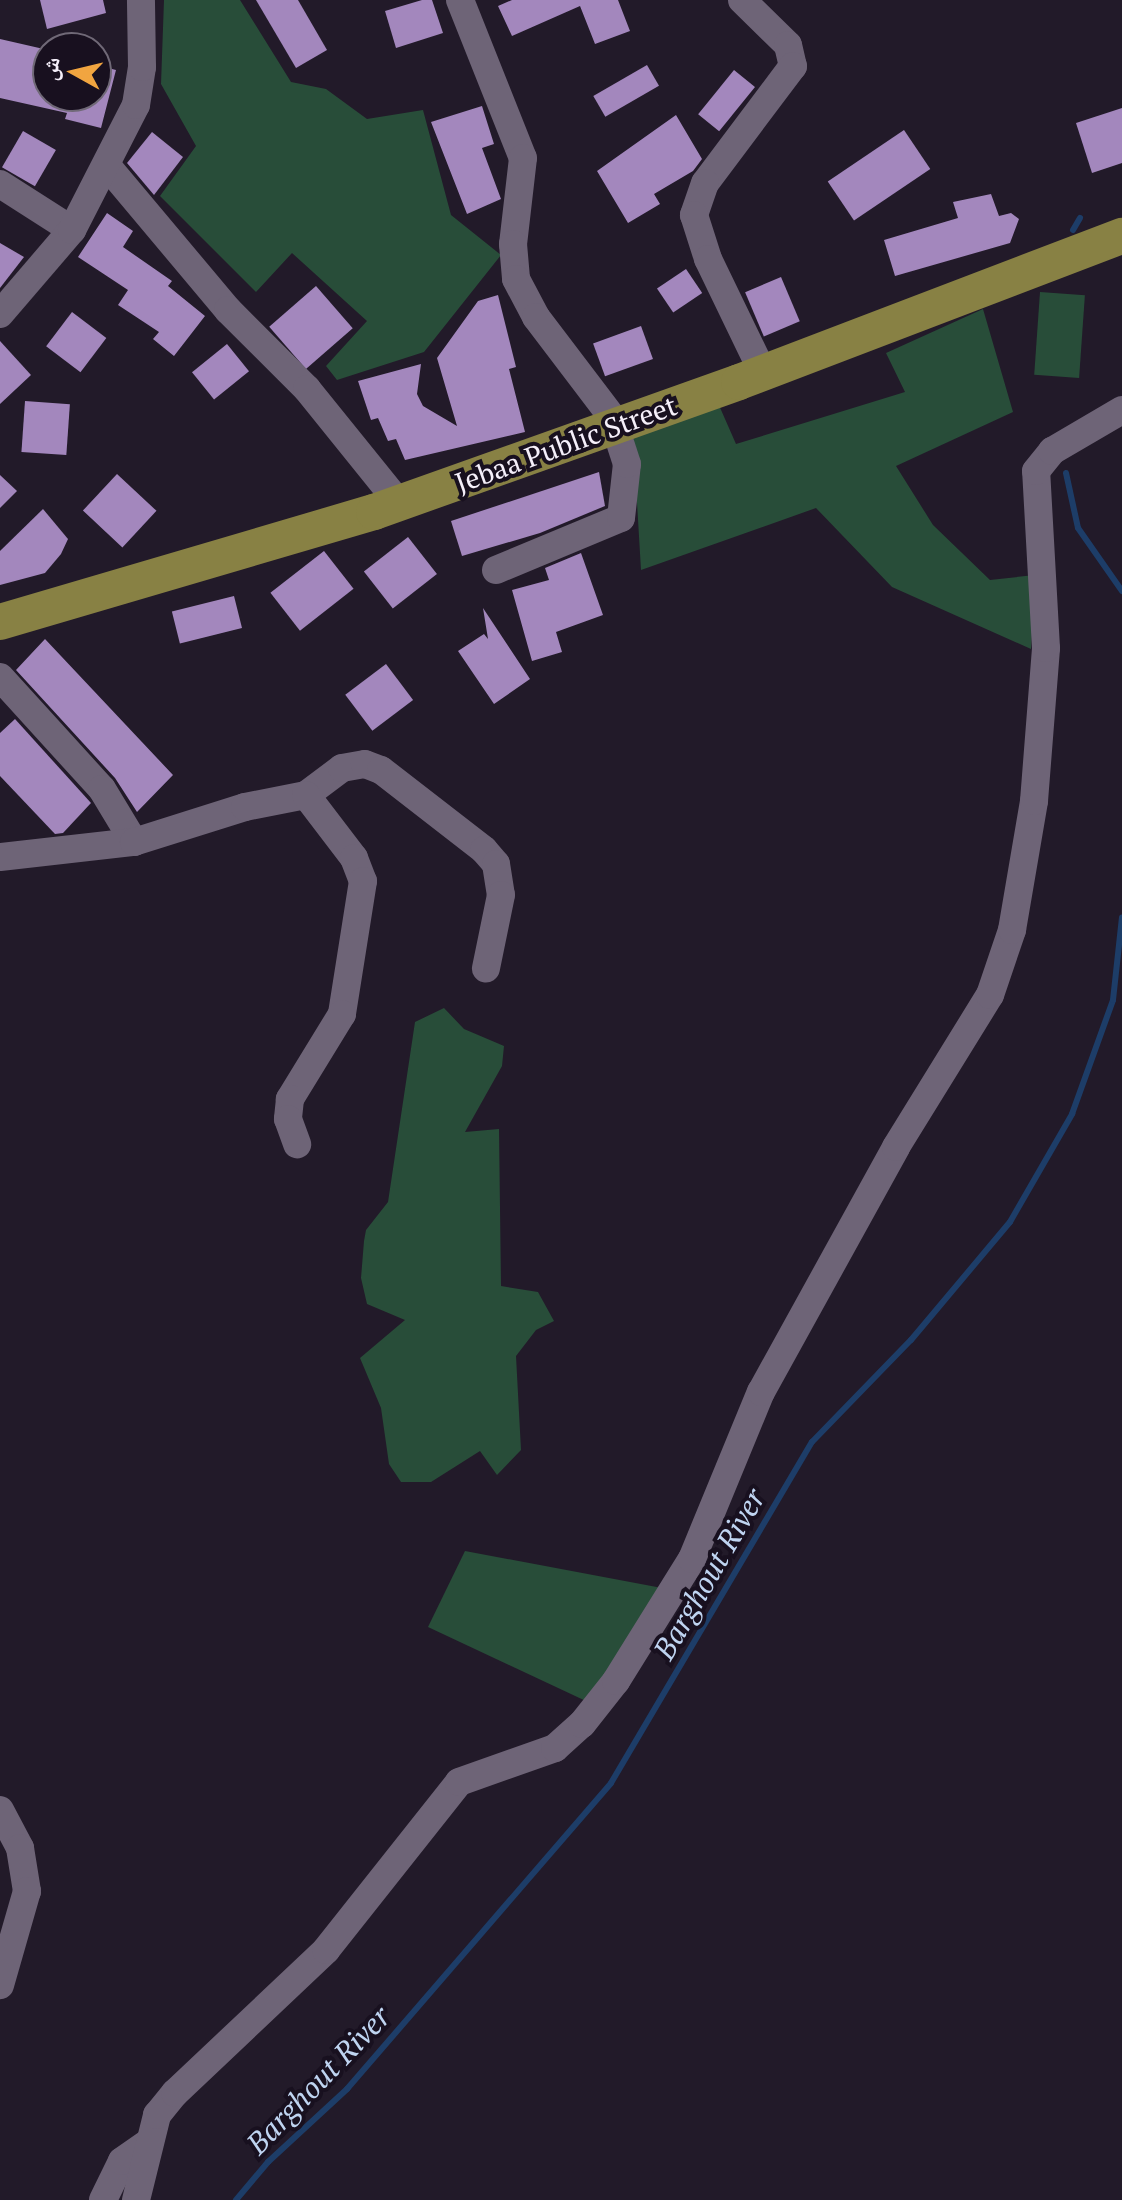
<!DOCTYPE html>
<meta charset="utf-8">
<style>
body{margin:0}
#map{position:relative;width:1122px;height:2200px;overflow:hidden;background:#221a29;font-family:"PT Serif","Noto Naskh Arabic",serif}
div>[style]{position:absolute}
.green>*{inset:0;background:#284d39;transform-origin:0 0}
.stream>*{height:6px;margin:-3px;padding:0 3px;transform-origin:3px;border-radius:3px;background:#1d3d68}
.building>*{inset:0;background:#a387bd;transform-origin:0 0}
.minor>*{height:28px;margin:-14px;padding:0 14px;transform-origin:14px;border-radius:14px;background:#6e6477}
.major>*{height:36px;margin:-18px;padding:0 18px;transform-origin:18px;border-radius:18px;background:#888144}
span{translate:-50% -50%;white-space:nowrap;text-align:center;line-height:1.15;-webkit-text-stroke:8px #18101f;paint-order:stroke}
.street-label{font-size:28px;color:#f5effa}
.water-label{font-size:30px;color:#bfd4f1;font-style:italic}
.north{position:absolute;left:32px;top:32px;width:80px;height:80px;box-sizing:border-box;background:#18101f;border:2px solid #706977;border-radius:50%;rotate:278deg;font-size:22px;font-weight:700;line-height:32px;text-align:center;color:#f5effa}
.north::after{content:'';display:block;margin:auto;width:28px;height:36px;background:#f1a540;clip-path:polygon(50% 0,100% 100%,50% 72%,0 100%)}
</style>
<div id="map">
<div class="green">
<i style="clip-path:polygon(164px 0,240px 0,291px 82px,326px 89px,367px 119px,423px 110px,451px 215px,501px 255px,424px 352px,337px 380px,326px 366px,367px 321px,292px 253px,256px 292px,160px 196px,196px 146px,161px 84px)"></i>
<i style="left:1040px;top:292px;width:45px;height:83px;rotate:4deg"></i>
<i style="clip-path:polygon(983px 309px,1013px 412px,896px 466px,933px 525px,990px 580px,1035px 575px,1031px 649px,892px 587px,816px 508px,641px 570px,633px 435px,718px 403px,736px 444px,905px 392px,886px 353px)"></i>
<i style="clip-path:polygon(444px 1008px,464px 1029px,504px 1046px,502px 1066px,465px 1132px,499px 1129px,501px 1286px,538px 1292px,554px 1321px,536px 1330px,516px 1356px,521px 1450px,497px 1475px,480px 1451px,431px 1482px,401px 1482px,389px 1464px,381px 1408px,360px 1358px,405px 1320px,367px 1304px,361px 1278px,364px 1241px,366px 1230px,388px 1202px,415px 1022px)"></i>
<i style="clip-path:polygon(465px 1551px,662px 1588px,588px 1702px,428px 1627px)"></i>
</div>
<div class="stream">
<i style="left:1073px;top:230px;width:14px;rotate:-60deg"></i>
<i style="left:1066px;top:473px;width:56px;rotate:77.7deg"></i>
<i style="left:1078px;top:528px;width:77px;rotate:55.1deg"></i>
<i style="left:236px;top:2200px;width:50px;rotate:-49.9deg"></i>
<i style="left:268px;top:2162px;width:108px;rotate:-42.7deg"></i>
<i style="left:347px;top:2089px;width:404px;rotate:-49.2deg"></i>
<i style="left:611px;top:1783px;width:396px;rotate:-59.5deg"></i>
<i style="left:812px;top:1442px;width:142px;rotate:-45.9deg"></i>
<i style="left:911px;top:1340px;width:154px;rotate:-50deg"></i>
<i style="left:1010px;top:1222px;width:125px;rotate:-60.1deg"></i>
<i style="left:1072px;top:1114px;width:121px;rotate:-70.2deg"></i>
<i style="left:1113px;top:1000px;width:83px;rotate:-83.8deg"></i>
</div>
<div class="building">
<i style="clip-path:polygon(40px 0,103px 0,106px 13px,47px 29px)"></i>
<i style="clip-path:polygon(256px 0,298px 0,327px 50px,296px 68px)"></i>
<i style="clip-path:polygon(422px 0,432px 0,443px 33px,396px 48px,385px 11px)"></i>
<i style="clip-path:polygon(512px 0,618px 0,630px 31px,595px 44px,580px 6px,512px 36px,498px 6px)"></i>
<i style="clip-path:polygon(0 39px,48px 50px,48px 96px,96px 96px,96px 65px,116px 70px,101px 128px,65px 119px,67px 113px,0 98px)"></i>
<i style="left:647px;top:65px;width:24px;height:62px;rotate:60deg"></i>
<i style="left:734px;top:70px;width:27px;height:57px;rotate:39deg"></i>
<i style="clip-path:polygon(482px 106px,494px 144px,482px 148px,501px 199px,467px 214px,431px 122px)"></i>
<i style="clip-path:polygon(1122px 108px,1122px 163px,1092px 173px,1076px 123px)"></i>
<i style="clip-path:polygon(676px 115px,702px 159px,693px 171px,654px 194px,660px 204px,628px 223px,597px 171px)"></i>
<i style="left:904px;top:130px;width:47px;height:92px;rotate:56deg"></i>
<i style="left:23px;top:131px;width:38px;height:42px;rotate:30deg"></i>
<i style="clip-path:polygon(152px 132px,183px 157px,154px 195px,127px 163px)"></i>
<i style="clip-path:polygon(991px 194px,999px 216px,1011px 213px,1019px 219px,1010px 243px,895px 276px,884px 240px,958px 218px,953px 202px)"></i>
<i style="clip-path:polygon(107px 213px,133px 231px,123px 247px,172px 281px,168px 286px,205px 316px,174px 356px,153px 339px,159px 332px,118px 305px,128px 290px,78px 257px)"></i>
<i style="clip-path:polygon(0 243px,24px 257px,0 288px)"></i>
<i style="left:686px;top:269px;width:29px;height:35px;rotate:56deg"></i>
<i style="left:781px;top:277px;width:48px;height:39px;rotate:67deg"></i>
<i style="left:316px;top:286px;width:56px;height:62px;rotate:49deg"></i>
<i style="clip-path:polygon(498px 295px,516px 367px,509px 369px,525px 432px,405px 460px,396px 439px,388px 441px,378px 418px,371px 420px,358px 381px,421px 364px,417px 394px,423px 406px,457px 426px,437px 358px,478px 301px)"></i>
<i style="left:72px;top:312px;width:43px;height:43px;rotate:37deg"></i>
<i style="left:641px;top:326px;width:35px;height:51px;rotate:70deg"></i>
<i style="clip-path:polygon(0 341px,31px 375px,0 404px)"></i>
<i style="left:227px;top:344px;width:35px;height:45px;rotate:51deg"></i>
<i style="left:25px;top:401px;width:45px;height:51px;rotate:4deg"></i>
<i style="clip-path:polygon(599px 472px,605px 506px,540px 533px,462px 556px,451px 521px)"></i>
<i style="left:117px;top:474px;width:54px;height:50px;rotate:43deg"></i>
<i style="clip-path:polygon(0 475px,17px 491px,0 508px)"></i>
<i style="clip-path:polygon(43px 509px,68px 539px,61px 554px,45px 573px,0 585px,0 551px)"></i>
<i style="left:408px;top:537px;width:47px;height:56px;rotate:52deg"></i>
<i style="left:324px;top:551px;width:48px;height:68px;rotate:52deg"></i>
<i style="clip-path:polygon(581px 553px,603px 615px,556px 632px,562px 652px,532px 661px,512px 590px,549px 580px,545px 568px)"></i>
<i style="left:234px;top:596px;width:33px;height:64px;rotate:76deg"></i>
<i style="clip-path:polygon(483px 608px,530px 679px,494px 704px,458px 651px,484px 634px,488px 639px)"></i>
<i style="clip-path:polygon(45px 639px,173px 775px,137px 812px,115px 778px,16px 670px)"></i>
<i style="left:386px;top:664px;width:45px;height:51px;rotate:53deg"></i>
<i style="clip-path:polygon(15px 719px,91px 803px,63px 833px,55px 834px,0 776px,0 733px)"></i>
</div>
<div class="minor">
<i style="left:460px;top:0;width:170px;rotate:68.3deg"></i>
<i style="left:523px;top:158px;width:87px;rotate:96.6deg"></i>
<i style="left:513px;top:244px;width:35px;rotate:85deg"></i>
<i style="left:516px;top:279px;width:43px;rotate:62.2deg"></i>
<i style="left:536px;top:317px;width:136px;rotate:52.8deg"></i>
<i style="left:742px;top:0;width:64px;rotate:44.4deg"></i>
<i style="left:788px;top:45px;width:22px;rotate:77deg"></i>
<i style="left:793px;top:66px;width:146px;rotate:126.9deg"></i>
<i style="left:705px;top:183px;width:34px;rotate:109deg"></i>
<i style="left:694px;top:215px;width:46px;rotate:72.3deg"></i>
<i style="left:708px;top:259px;width:127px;rotate:64.2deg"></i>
<i style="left:108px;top:167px;width:187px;rotate:50deg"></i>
<i style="left:228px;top:310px;width:112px;rotate:45deg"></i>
<i style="left:307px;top:389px;width:146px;rotate:51.1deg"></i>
<i style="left:0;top:184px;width:85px;rotate:32.6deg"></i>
<i style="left:0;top:314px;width:111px;rotate:-49.4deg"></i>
<i style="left:72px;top:230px;width:140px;rotate:-62.9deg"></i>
<i style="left:136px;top:105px;width:38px;rotate:-81deg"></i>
<i style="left:142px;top:67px;width:67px;rotate:-90.9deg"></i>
<i style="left:496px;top:570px;width:135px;rotate:-22.6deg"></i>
<i style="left:621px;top:518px;width:54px;rotate:-83.7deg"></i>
<i style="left:627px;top:464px;width:40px;rotate:-108deg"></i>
<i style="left:0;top:677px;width:151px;rotate:47.7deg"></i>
<i style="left:102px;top:789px;width:62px;rotate:58.9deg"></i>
<i style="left:306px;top:795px;width:45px;rotate:-36.9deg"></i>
<i style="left:342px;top:768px;width:23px;rotate:-10deg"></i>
<i style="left:365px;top:764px;width:17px;rotate:21deg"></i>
<i style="left:381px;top:770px;width:130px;rotate:37.8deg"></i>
<i style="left:484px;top:850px;width:18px;rotate:49deg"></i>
<i style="left:496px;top:864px;width:31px;rotate:81deg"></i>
<i style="left:501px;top:895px;width:75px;rotate:101.6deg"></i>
<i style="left:0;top:857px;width:135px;rotate:-6.4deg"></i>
<i style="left:134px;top:842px;width:116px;rotate:-17.5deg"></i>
<i style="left:245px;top:807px;width:62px;rotate:-11.1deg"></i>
<i style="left:306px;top:795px;width:79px;rotate:52.7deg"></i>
<i style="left:354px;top:858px;width:25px;rotate:69deg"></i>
<i style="left:363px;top:881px;width:135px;rotate:99deg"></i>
<i style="left:342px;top:1014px;width:100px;rotate:121.5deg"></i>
<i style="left:290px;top:1099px;width:20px;rotate:96deg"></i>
<i style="left:288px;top:1119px;width:27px;rotate:70deg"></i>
<i style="left:0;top:1810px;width:43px;rotate:62.2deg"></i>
<i style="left:20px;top:1848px;width:44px;rotate:80.8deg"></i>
<i style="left:27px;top:1891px;width:98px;rotate:106deg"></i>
<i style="left:103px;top:2200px;width:43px;rotate:-64deg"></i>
<i style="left:122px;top:2161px;width:32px;rotate:-35deg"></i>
<i style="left:136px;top:2200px;width:88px;rotate:-76.1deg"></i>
<i style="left:157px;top:2115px;width:28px;rotate:-51deg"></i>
<i style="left:175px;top:2093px;width:208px;rotate:-43.4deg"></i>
<i style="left:326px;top:1950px;width:214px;rotate:-51.6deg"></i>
<i style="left:459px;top:1782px;width:102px;rotate:-19.5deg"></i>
<i style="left:555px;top:1748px;width:36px;rotate:-42deg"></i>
<i style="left:582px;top:1724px;width:55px;rotate:-51.7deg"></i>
<i style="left:616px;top:1681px;width:144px;rotate:-58.1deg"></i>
<i style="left:692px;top:1559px;width:181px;rotate:-67.6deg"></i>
<i style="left:761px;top:1392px;width:280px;rotate:-61.1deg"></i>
<i style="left:896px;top:1147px;width:179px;rotate:-58.3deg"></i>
<i style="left:990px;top:995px;width:69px;rotate:-71.3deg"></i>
<i style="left:1012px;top:930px;width:131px;rotate:-80.3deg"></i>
<i style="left:1034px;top:801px;width:153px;rotate:-85.5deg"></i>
<i style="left:1046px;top:648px;width:177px;rotate:-93.2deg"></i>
<i style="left:1036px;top:471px;width:26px;rotate:-51deg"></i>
<i style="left:1052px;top:451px;width:81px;rotate:-30.4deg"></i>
</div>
<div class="major">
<i style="left:0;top:622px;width:390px;rotate:-16.4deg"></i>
<i style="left:374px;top:512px;width:387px;rotate:-19.6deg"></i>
<i style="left:739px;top:382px;width:410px;rotate:-20.9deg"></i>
</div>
<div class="street-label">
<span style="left:566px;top:444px;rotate:-20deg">Jebaa Public Street</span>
</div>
<div class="water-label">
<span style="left:709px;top:1574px;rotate:-60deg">Barghout River</span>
<span style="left:318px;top:2080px;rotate:-46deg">Barghout River</span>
</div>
<div class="north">ش</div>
</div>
